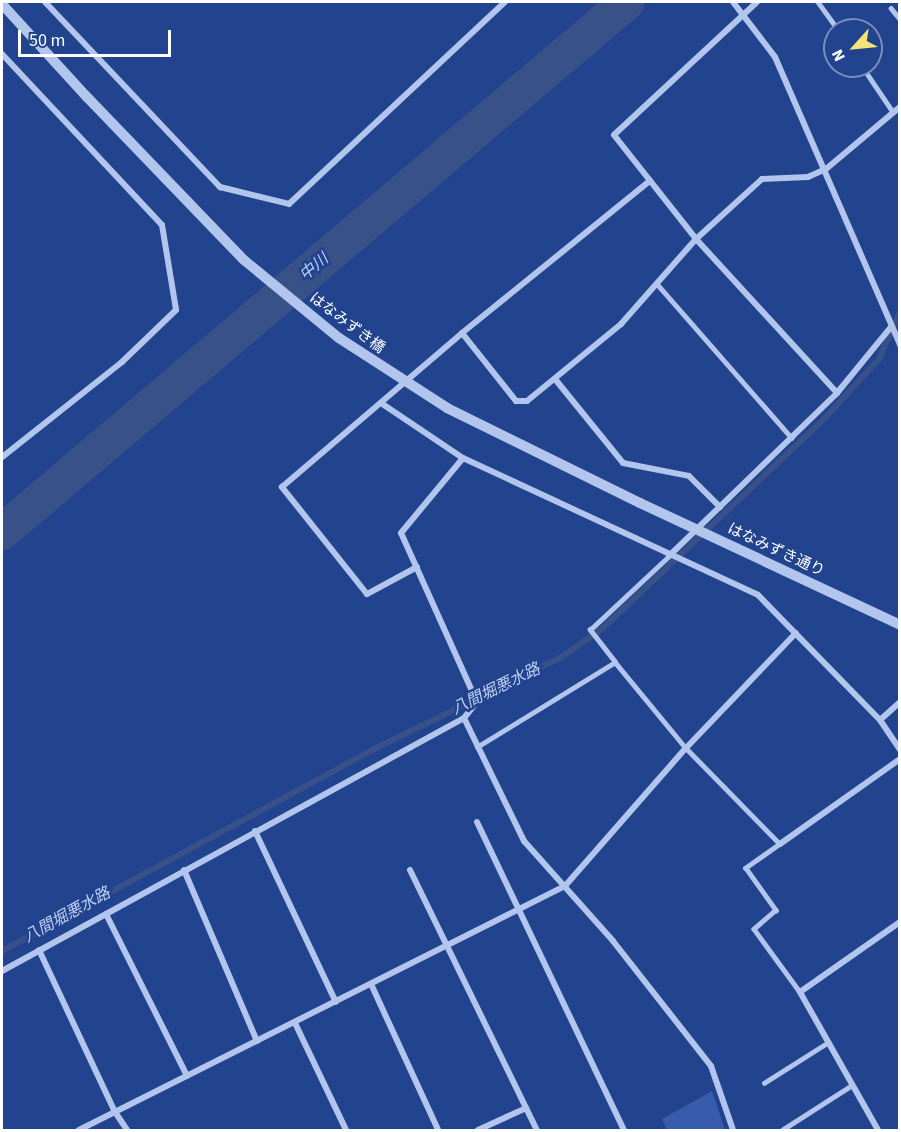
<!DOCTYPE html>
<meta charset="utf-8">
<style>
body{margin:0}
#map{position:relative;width:901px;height:1132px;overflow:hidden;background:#22438e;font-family:"Source Sans 3","Noto Sans JP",sans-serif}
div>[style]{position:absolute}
.green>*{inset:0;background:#365cab}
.stream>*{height:6px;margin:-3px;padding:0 3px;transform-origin:3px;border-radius:3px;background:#395189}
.river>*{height:36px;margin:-18px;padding:0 18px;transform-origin:18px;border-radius:18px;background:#395189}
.service>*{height:4.5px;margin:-2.25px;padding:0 2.25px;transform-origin:2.25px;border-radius:2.25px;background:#b2c5ec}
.minor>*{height:6px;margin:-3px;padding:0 3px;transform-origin:3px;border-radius:3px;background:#b2c5ec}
.tertiary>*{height:10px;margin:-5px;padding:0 5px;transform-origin:5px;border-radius:5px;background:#b2c5ec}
.tertiary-bridge>*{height:10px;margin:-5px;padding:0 5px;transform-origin:5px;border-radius:5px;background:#b2c5ec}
span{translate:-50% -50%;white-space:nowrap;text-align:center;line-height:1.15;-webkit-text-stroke:5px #22438e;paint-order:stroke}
.street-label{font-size:15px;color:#fff}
.water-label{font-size:16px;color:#becff3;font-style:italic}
.frame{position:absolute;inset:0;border:3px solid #fff;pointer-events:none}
.north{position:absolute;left:823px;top:18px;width:60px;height:60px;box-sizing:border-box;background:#22438e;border:2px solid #7a8ebb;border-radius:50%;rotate:243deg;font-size:16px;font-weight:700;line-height:24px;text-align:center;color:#fff}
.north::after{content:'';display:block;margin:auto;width:21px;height:27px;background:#f7e375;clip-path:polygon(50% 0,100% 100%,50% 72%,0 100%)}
.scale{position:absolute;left:18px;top:30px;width:153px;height:27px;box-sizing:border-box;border:3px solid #fff;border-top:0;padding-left:8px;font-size:18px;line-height:21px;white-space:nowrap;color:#fff;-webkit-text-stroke:4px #22438e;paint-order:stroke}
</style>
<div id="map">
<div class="green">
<i style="clip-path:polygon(712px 1091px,725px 1130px,667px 1130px,662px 1119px)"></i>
</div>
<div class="stream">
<i style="left:2px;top:951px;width:421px;rotate:-28.5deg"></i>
<i style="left:372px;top:750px;width:209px;rotate:-26.1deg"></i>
<i style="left:560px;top:658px;width:51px;rotate:-34.6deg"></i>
<i style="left:602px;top:629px;width:306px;rotate:-43.4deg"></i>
<i style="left:824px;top:419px;width:81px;rotate:-47.5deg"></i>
<i style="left:879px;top:359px;width:51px;rotate:-65.9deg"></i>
</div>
<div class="river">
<i style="left:2px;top:532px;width:819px;rotate:-40.3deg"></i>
</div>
<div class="service">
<i style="left:818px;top:2px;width:34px;rotate:54deg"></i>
<i style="left:891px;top:8px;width:14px;rotate:51deg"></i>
<i style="left:862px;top:66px;width:55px;rotate:56deg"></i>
<i style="left:658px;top:285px;width:203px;rotate:48.8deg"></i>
<i style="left:615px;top:662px;width:112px;rotate:50.5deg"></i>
<i style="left:686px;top:748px;width:134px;rotate:45.6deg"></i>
<i style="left:780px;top:844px;width:42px;rotate:144.8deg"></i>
<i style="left:746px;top:868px;width:52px;rotate:54.5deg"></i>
<i style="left:776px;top:910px;width:29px;rotate:139deg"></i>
<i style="left:754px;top:929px;width:78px;rotate:53.9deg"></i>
<i style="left:477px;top:747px;width:162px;rotate:-31.6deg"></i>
<i style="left:615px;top:662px;width:41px;rotate:-128deg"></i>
<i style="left:590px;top:630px;width:108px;rotate:-43.1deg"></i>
<i style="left:764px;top:1083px;width:75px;rotate:-32.4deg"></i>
<i style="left:782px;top:1130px;width:83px;rotate:-32.7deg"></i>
</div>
<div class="minor">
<i style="left:45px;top:2px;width:255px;rotate:46.6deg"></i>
<i style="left:220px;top:187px;width:71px;rotate:13.8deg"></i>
<i style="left:289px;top:204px;width:296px;rotate:-43.1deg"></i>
<i style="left:733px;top:2px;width:69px;rotate:52.6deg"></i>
<i style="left:775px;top:57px;width:314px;rotate:66.5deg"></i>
<i style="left:757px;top:2px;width:195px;rotate:137.1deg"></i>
<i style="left:614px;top:135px;width:132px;rotate:51.7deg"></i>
<i style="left:696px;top:239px;width:209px;rotate:47.5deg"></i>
<i style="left:2px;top:54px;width:234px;rotate:46.9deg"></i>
<i style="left:162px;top:225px;width:86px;rotate:80.6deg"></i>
<i style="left:176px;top:310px;width:75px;rotate:136.1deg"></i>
<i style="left:122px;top:362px;width:153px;rotate:141.6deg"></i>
<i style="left:462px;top:333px;width:87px;rotate:51.5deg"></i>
<i style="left:516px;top:401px;width:11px"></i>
<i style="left:527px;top:401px;width:122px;rotate:-39.3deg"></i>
<i style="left:621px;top:324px;width:113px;rotate:-48.6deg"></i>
<i style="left:696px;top:239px;width:89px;rotate:-42.3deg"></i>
<i style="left:762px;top:179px;width:46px;rotate:-2.5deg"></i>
<i style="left:808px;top:177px;width:20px;rotate:-24deg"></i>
<i style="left:826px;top:169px;width:97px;rotate:-40deg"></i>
<i style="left:555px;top:379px;width:108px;rotate:51deg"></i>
<i style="left:623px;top:463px;width:67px;rotate:11.1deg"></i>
<i style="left:689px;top:476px;width:44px;rotate:45deg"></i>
<i style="left:381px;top:403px;width:99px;rotate:33.9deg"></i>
<i style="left:463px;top:458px;width:325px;rotate:24.9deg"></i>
<i style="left:758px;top:595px;width:175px;rotate:45.7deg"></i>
<i style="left:880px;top:720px;width:36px;rotate:56deg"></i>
<i style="left:669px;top:556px;width:234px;rotate:-44.1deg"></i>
<i style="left:837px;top:393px;width:85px;rotate:-50.7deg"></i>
<i style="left:417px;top:567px;width:57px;rotate:151.6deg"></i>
<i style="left:367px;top:594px;width:137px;rotate:-128.5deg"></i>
<i style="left:282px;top:487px;width:237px;rotate:-40.5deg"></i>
<i style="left:462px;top:333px;width:242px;rotate:-39deg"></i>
<i style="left:464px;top:718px;width:137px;rotate:64deg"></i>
<i style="left:524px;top:841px;width:134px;rotate:48.3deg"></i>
<i style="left:613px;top:941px;width:159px;rotate:51.9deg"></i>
<i style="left:711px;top:1066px;width:68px;rotate:71deg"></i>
<i style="left:880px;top:720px;width:27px;rotate:-42deg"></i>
<i style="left:477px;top:822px;width:341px;rotate:64.5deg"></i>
<i style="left:255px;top:831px;width:189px;rotate:64.7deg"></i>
<i style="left:780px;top:844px;width:147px;rotate:-35.3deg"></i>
<i style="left:184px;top:870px;width:186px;rotate:66.9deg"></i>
<i style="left:410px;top:870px;width:289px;rotate:64deg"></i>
<i style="left:106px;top:914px;width:181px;rotate:63.4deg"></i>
<i style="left:39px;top:950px;width:179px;rotate:64.9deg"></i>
<i style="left:115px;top:1112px;width:22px;rotate:56deg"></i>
<i style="left:2px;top:971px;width:527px;rotate:-28.71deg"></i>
<i style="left:464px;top:718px;width:21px;rotate:-51deg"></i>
<i style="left:477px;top:702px;width:185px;rotate:-114.2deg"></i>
<i style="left:401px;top:533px;width:97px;rotate:-50.4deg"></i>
<i style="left:371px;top:984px;width:161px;rotate:65.3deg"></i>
<i style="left:295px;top:1023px;width:119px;rotate:64.5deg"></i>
<i style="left:79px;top:1130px;width:544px;rotate:-26.66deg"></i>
<i style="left:565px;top:886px;width:184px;rotate:-48.8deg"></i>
<i style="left:686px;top:748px;width:159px;rotate:-46.3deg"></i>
<i style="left:478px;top:1130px;width:53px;rotate:-24.6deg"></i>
<i style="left:878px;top:1130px;width:159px;rotate:-119.5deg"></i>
<i style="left:800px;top:992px;width:122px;rotate:-35deg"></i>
</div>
<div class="tertiary">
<i style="left:2px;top:4px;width:126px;rotate:47.6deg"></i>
<i style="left:640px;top:503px;width:287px;rotate:25.1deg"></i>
</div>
<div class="tertiary-bridge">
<i style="left:87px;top:97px;width:226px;rotate:46.1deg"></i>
<i style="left:244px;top:260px;width:123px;rotate:39.4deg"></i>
<i style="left:339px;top:338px;width:129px;rotate:32.9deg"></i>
<i style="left:447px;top:408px;width:215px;rotate:26.2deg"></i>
</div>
<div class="street-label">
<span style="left:347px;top:323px;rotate:37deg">はなみずき橋</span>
<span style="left:776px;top:550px;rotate:25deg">はなみずき通り</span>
</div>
<div class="water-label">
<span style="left:314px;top:267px;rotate:-40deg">中川</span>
<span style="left:496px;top:689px;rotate:-26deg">八間堀悪水路</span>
<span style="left:67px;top:915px;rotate:-29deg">八間堀悪水路</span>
</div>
<div class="frame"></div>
<div class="north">N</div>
<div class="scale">50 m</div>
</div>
